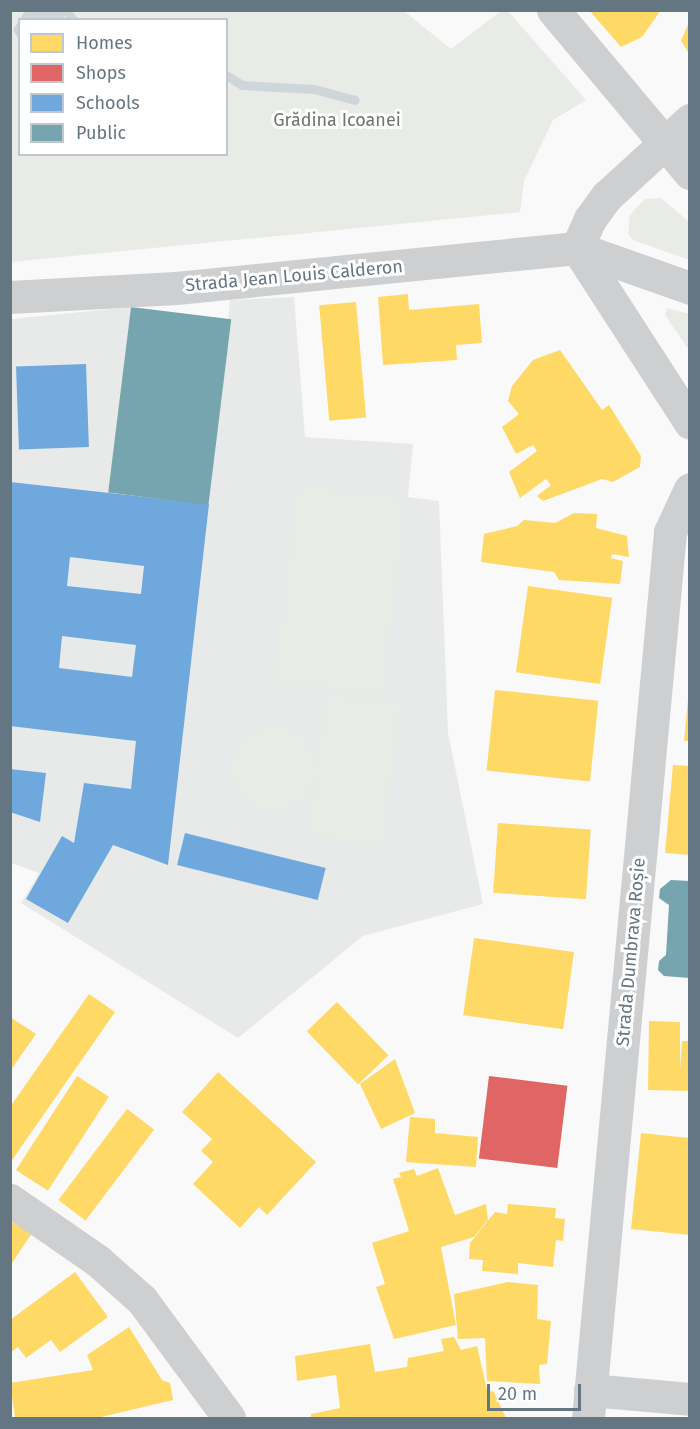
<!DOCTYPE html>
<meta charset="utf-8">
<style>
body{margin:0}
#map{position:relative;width:700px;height:1429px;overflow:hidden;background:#f9f9f9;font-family:"Fira Sans",sans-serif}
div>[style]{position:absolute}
.built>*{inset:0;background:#e8e9e9}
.green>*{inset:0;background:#e8ebe6;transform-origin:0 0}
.round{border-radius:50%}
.water>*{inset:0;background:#ced6d9}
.homes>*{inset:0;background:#ffd966;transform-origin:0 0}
.shops>*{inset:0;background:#e06666;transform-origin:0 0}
.schools>*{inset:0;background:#6fa8dc;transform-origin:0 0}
.public>*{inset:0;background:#76a5af;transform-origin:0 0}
.stream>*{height:9px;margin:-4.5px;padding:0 4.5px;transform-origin:4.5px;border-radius:4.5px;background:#ced6d9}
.minor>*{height:33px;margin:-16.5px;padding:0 16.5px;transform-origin:16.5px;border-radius:16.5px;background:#cecfd0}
span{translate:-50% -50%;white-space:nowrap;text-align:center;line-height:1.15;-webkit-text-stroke:6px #fff;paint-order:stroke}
.park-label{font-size:18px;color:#687a64}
.street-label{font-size:18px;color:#657683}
.frame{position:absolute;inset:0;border:12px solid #657683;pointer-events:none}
.legend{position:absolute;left:18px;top:18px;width:210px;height:138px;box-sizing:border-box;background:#fff;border:2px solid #c1c8cd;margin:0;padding:8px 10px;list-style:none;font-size:18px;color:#657683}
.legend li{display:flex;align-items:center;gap:12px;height:30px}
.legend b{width:30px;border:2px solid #c1c8cd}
.scale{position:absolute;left:487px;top:1384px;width:94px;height:27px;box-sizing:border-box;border:3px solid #657683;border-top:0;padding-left:8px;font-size:18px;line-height:21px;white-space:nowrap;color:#657683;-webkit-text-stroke:4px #fff;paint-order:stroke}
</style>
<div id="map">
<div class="built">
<i style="clip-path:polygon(294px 297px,305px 437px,413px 444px,408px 497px,439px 501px,448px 733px,483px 904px,363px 936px,238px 1038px,21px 903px,39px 873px,11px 863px,11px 319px,131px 307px,109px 493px,209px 504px,230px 300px)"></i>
</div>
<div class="green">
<i style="clip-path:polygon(evenodd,11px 11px,404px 11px,451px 49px,501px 11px,508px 11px,586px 100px,553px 120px,524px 181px,520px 212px,11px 262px,11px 11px,20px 20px,226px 20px,226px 154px,20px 154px,20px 20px)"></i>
<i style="clip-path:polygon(661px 198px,689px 222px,689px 260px,633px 240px,628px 234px,630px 215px,645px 199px)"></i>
<i style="clip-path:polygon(667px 308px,689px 314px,689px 350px,665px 315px)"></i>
<i style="left:298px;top:485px;width:109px;height:197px;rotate:7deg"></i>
<i style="left:326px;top:694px;width:75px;height:143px;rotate:7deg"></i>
<i class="round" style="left:232px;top:727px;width:84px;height:84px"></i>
</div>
<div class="water">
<i style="clip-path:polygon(25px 10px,67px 10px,67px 12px,63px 19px,20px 20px,19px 40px,13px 30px,25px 11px)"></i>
</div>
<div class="homes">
<i style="clip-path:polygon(589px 10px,661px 10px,642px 37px,621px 47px)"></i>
<i style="clip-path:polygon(689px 22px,690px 22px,690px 55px,681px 41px)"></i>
<i style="clip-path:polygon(408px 294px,409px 310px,479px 304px,482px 343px,456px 345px,457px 360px,383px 365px,378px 297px)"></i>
<i style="left:356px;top:302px;width:116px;height:37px;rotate:85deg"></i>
<i style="clip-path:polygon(560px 350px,602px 410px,609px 405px,641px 456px,640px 467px,613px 482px,602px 479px,543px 501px,537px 496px,551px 485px,546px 479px,520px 498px,509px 472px,537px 451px,533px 445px,516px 454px,502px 427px,519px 414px,508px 401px,512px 386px,533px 360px)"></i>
<i style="clip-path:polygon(574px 513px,597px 514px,596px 528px,627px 536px,629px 557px,612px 554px,611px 558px,623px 561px,620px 584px,559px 580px,554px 572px,481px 562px,484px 534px,517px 526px,524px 520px,555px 523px)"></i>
<i style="left:528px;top:586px;width:85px;height:87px;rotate:8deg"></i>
<i style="left:495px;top:690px;width:104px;height:81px;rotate:6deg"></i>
<i style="clip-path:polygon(688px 700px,690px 700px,690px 741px,684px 741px)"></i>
<i style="clip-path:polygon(673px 765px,690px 766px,690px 855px,665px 853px)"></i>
<i style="left:498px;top:823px;width:93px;height:70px;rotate:4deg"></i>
<i style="left:474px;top:938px;width:101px;height:78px;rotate:8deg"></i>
<i style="clip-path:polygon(89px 994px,115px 1012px,10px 1163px,10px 1107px)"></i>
<i style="left:337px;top:1002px;width:74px;height:42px;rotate:46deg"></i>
<i style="clip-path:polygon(10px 1017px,36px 1034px,10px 1071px)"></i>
<i style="clip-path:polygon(649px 1021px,680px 1022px,680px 1070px,682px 1041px,690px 1041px,690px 1091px,648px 1090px)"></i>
<i style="clip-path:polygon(395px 1059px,415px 1113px,381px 1129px,360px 1084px)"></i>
<i style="clip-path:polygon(218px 1072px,316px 1162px,267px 1215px,259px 1207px,240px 1228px,193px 1184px,213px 1162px,201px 1151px,212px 1139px,182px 1112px)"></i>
<i style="left:77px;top:1076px;width:38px;height:112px;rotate:33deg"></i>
<i style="left:127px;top:1109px;width:34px;height:114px;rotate:37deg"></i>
<i style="clip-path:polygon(410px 1117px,435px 1119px,435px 1133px,478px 1137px,476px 1167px,406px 1162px)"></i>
<i style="clip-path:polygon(641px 1133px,690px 1138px,690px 1235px,631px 1229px)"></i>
<i style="clip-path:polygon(438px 1168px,455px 1215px,486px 1204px,488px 1220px,474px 1237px,441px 1247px,456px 1325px,394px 1339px,376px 1287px,385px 1284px,372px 1243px,409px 1231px,393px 1179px,401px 1177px,399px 1173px,414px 1169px,417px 1176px)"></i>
<i style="clip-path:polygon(508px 1204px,556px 1208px,555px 1218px,565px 1219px,563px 1241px,556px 1240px,553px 1267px,518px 1263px,518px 1274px,482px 1271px,483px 1260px,469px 1259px,470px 1243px,495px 1212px,507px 1214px)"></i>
<i style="clip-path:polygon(10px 1221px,32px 1233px,10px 1266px)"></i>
<i style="clip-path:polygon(75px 1272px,108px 1317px,60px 1352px,51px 1340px,26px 1358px,18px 1347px,10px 1353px,10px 1320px)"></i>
<i style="clip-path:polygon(508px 1282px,538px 1285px,537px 1319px,551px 1321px,547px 1364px,539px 1365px,540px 1384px,487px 1381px,485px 1338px,458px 1339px,454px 1294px)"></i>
<i style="clip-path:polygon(129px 1327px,162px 1380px,170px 1383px,173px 1400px,97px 1418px,15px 1417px,10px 1383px,93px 1370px,87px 1355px)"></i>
<i style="clip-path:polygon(454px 1337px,461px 1350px,477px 1346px,487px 1390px,494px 1392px,506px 1418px,311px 1418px,311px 1414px,340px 1408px,336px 1375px,297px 1381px,295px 1356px,370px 1344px,375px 1372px,407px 1367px,408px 1358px,444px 1351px,441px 1339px)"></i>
</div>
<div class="shops">
<i style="left:489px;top:1076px;width:79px;height:83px;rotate:7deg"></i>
</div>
<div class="schools">
<i style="left:86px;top:364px;width:83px;height:70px;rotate:88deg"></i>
<i style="clip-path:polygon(evenodd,10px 482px,209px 504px,168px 865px,113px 845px,68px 923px,26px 899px,62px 836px,74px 843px,84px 783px,131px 789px,136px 741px,10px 726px,10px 482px,70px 557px,144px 566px,141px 594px,67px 586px,70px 557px,10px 482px,62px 636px,136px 645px,132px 677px,59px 668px,62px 636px)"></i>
<i style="clip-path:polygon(10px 769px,46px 773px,40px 822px,10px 812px)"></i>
<i style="left:185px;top:833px;width:145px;height:33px;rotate:14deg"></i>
</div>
<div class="public">
<i style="left:131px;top:307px;width:101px;height:187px;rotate:7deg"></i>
<i style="clip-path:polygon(671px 880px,690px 881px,690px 978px,664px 976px,658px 970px,659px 961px,666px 955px,669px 905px,659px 898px,660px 889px)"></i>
</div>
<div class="stream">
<i style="left:67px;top:12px;width:10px;rotate:53deg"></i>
<i style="left:226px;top:75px;width:19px;rotate:32deg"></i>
<i style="left:242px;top:85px;width:72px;rotate:3.2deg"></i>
<i style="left:314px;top:89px;width:42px;rotate:15deg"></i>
</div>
<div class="minor">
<i style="left:553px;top:10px;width:213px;rotate:50deg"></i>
<i style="left:577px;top:248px;width:208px;rotate:57.1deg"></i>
<i style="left:577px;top:248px;width:32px;rotate:-66deg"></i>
<i style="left:590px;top:219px;width:29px;rotate:-54deg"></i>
<i style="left:607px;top:196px;width:113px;rotate:-42.5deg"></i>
<i style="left:10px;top:297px;width:166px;rotate:-3.1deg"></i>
<i style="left:176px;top:288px;width:403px;rotate:-5.7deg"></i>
<i style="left:577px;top:248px;width:120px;rotate:19.5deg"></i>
<i style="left:10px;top:1200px;width:107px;rotate:34.7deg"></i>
<i style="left:98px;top:1261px;width:59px;rotate:41.6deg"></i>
<i style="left:142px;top:1300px;width:147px;rotate:53.6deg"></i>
<i style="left:590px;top:1390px;width:100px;rotate:5.1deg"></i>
<i style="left:588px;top:1418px;width:890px;rotate:-84.71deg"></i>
<i style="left:670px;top:532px;width:47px;rotate:-65.1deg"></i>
</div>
<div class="park-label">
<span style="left:337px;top:120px">Grădina Icoanei</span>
</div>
<div class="street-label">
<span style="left:294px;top:276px;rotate:-5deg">Strada Jean Louis Calderon</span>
<span style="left:631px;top:952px;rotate:-85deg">Strada Dumbrava Roșie</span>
</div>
<div class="frame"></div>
<ul class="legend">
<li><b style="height:16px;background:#ffd966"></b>Homes</li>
<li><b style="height:16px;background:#e06666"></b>Shops</li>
<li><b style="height:16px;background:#6fa8dc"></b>Schools</li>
<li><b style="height:16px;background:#76a5af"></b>Public</li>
</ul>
<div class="scale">20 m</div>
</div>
